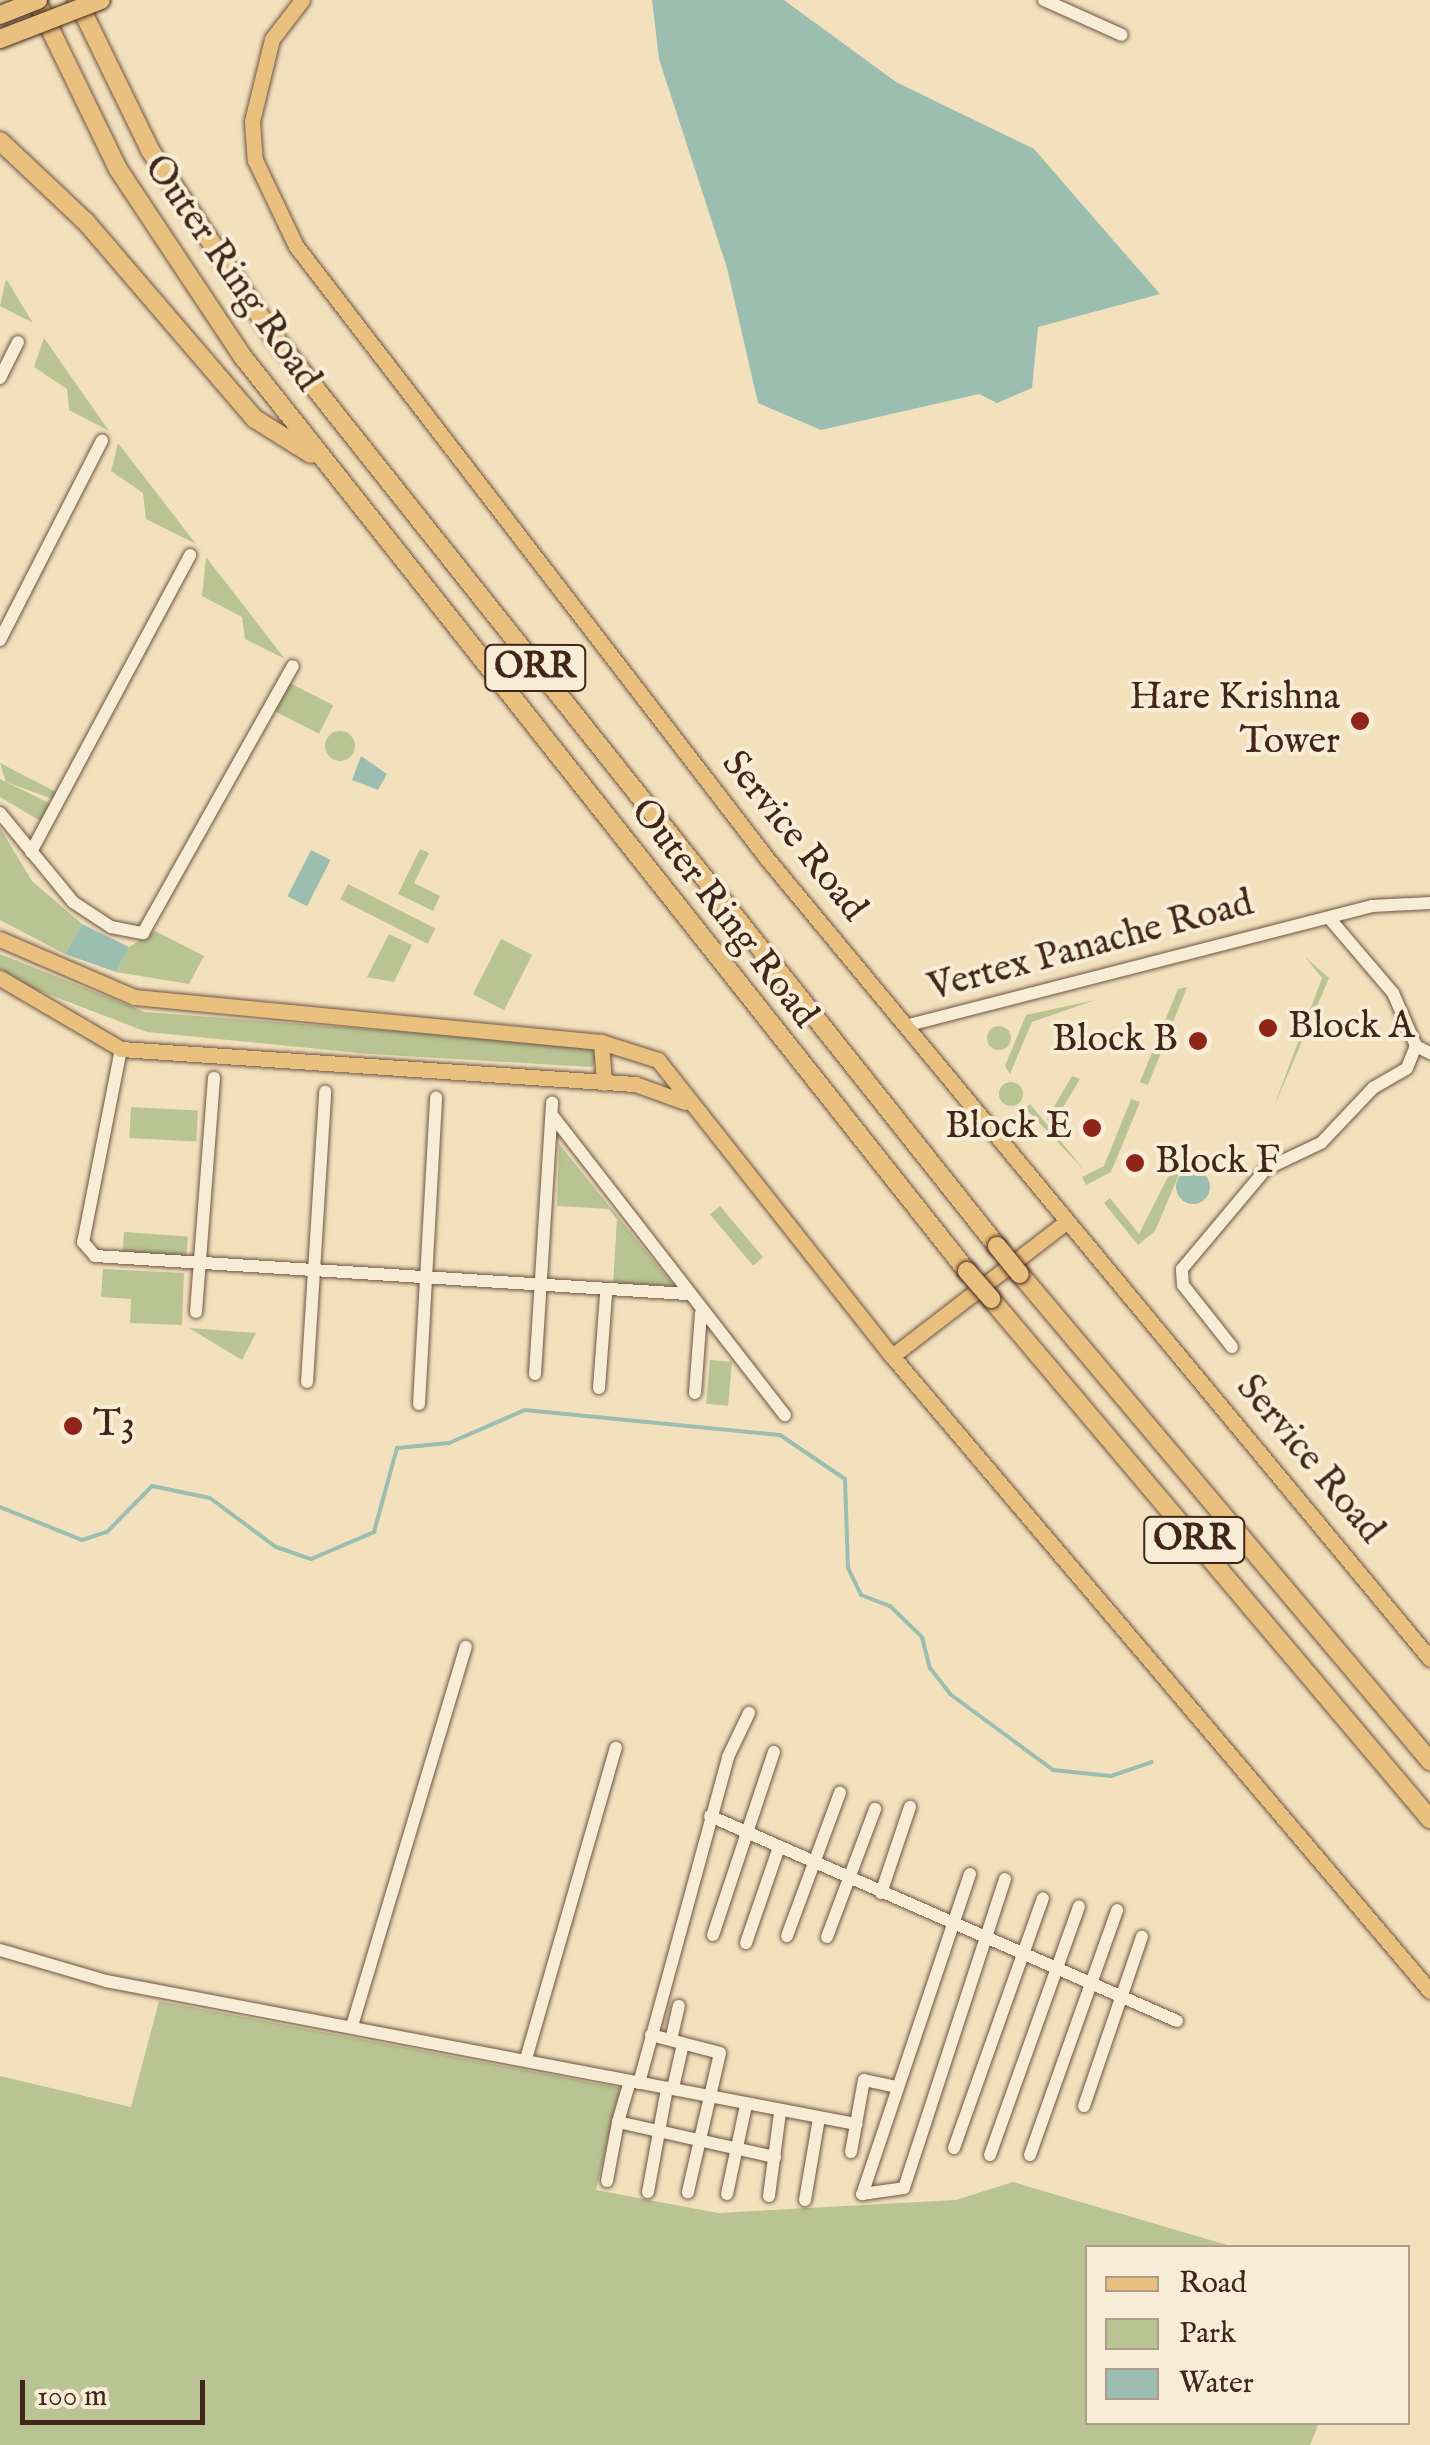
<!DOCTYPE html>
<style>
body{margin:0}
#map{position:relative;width:1430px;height:2445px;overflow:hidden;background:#f3e1be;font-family:"IM FELL English",serif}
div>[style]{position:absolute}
.green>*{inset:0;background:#b9c393;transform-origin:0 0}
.round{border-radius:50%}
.water>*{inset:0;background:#9bbeb0;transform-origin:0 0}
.stream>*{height:4px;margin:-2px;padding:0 2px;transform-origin:2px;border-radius:2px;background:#9bbeb0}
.roads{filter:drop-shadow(0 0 2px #6e5542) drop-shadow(0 0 2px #6e5542)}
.minor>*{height:12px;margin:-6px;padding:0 6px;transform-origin:6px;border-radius:6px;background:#f7ecd5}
.major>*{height:15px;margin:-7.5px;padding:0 7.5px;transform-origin:7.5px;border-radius:7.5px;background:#eac07f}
.highway>*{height:18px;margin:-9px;padding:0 9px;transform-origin:9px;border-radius:9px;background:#eac07f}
.bridges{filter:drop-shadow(0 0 2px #412619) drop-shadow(0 0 2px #412619)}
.highway-bridge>*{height:18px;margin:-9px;padding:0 9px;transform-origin:9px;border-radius:9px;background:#eac07f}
.dots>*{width:28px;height:28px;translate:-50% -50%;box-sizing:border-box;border:5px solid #f7ecd5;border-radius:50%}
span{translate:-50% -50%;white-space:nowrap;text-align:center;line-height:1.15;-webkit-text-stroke:8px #f7ecd5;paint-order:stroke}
.shield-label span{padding:2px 8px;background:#f7ecd5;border:2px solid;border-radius:8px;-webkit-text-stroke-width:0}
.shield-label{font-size:35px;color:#412619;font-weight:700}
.street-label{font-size:38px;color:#412619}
.poi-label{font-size:38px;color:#412619}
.right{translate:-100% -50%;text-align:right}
.left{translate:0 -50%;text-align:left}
.legend{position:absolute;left:1085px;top:2245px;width:325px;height:180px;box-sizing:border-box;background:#f7ecd5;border:2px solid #ae9d8a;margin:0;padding:12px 18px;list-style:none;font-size:30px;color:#412619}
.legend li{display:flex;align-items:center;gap:20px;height:50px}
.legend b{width:50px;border:2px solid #ae9d8a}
.scale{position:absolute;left:20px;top:2380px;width:185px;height:45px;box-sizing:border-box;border:5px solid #412619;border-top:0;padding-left:12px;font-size:30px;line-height:35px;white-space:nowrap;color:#412619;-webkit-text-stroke:8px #f7ecd5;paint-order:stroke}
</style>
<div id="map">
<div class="green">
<i style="clip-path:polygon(6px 279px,33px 323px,0 306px)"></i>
<i style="clip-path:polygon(44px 338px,109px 431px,69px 410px,67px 389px,34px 367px)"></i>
<i style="clip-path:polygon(118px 443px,196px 544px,146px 519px,143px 493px,111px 471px)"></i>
<i style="clip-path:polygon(206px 557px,285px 659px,245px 639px,242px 617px,202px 596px)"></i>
<i style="left:288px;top:682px;width:51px;height:32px;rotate:27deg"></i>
<i class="round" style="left:325px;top:731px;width:30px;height:30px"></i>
<i style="clip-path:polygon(0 763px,56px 792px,53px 799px,6px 782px)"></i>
<i style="clip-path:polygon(0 779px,51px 804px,42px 822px,0 797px)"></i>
<i style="clip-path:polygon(0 828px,32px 881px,82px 924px,65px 954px,0 920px)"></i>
<i style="clip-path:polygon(420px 849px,429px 853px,414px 883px,440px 896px,433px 911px,398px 894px)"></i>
<i style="left:348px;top:884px;width:98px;height:17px;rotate:27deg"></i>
<i style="clip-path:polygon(155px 931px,204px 956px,189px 984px,116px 972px,129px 947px)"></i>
<i style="clip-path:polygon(389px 934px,412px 945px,394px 982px,367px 977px)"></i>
<i style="left:501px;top:939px;width:35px;height:62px;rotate:27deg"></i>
<i style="clip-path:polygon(0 954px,145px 1012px,590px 1046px,597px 1059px,592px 1067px,370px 1054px,147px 1032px,32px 988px,0 969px)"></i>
<i style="clip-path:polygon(1305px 957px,1329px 978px,1273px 1109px,1322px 978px)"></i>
<i style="clip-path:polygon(1187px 987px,1148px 1085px,1140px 1082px,1178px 989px)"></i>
<i style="clip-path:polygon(1095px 1000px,1032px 1022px,1010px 1074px,1005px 1066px,1026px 1015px)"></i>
<i class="round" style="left:987px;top:1026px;width:24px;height:24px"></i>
<i style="clip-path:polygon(1072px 1076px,1080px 1079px,1052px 1126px,1047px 1119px)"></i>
<i class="round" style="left:999px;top:1082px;width:24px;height:24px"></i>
<i style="clip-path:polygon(1131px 1099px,1140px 1102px,1111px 1172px,1086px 1185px,1082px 1177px,1104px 1166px)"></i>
<i style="clip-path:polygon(1030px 1104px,1086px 1172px,1025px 1108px)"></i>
<i style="left:131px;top:1107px;width:67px;height:31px;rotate:3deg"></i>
<i style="clip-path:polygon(559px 1144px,674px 1286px,613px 1285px,617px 1219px,609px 1209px,557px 1206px)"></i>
<i style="clip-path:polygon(1179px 1155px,1186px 1158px,1155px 1231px,1138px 1245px,1104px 1203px,1110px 1198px,1139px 1234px)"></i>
<i style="left:720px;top:1206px;width:67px;height:13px;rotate:50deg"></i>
<i style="left:124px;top:1232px;width:64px;height:23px;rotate:4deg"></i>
<i style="clip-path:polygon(103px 1269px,184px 1273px,182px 1325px,130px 1323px,131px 1299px,101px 1297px)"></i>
<i style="clip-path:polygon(189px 1328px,256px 1333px,242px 1360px)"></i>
<i style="left:710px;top:1360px;width:22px;height:44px;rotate:5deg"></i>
<i style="clip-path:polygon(159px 2001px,620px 2088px,596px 2190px,718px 2213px,956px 2200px,1013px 2182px,1234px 2247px,1088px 2248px,1088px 2422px,1319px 2423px,1310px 2445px,0 2445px,0 2076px,131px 2107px)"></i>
</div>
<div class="water">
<i style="clip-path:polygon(652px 0,784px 0,896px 82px,1034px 149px,1160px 294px,1038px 327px,1032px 388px,997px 403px,979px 394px,821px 430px,758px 403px,727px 268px,659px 59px)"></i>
<i style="clip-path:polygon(361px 756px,387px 774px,378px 790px,352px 780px)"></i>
<i style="left:311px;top:850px;width:22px;height:52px;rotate:27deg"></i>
<i style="clip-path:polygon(82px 924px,129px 947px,116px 972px,65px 954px)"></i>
<i class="round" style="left:1176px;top:1170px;width:34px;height:34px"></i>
</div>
<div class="stream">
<i style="left:0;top:1507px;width:88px;rotate:21.9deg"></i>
<i style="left:82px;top:1540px;width:26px;rotate:-18deg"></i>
<i style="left:107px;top:1532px;width:64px;rotate:-45.6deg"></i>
<i style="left:152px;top:1486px;width:59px;rotate:11.7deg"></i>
<i style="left:210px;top:1498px;width:82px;rotate:36.6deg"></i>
<i style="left:276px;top:1547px;width:37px;rotate:19deg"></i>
<i style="left:311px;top:1559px;width:69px;rotate:-23.2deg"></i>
<i style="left:374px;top:1532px;width:87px;rotate:-74.7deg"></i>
<i style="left:397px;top:1448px;width:52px;rotate:-5.5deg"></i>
<i style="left:449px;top:1443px;width:83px;rotate:-23.5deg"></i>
<i style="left:525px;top:1410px;width:256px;rotate:5.6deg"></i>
<i style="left:780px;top:1435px;width:78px;rotate:34.1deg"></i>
<i style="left:845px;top:1479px;width:89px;rotate:88.1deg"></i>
<i style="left:848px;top:1568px;width:30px;rotate:64deg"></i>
<i style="left:861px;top:1595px;width:31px;rotate:21deg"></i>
<i style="left:890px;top:1606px;width:45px;rotate:44.1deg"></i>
<i style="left:922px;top:1637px;width:32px;rotate:76deg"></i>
<i style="left:930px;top:1668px;width:33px;rotate:52deg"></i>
<i style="left:950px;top:1694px;width:128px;rotate:36.4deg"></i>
<i style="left:1053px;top:1770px;width:58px;rotate:5.9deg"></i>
<i style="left:1111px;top:1776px;width:43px;rotate:-18.9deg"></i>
</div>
<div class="roads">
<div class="minor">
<i style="left:1044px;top:0;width:85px;rotate:24.2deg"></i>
<i style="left:0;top:378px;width:40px;rotate:-63.4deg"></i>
<i style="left:0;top:640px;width:224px;rotate:-62.9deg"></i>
<i style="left:0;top:813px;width:115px;rotate:50.6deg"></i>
<i style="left:73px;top:902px;width:45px;rotate:33.3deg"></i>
<i style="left:111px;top:927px;width:33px;rotate:11deg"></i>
<i style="left:143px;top:933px;width:306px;rotate:-60.7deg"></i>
<i style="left:31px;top:852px;width:337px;rotate:-61.8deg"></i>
<i style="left:1330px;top:919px;width:97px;rotate:49.6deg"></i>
<i style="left:1393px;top:993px;width:58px;rotate:66.5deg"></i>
<i style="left:1416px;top:1046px;width:16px;rotate:27deg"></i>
<i style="left:905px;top:1026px;width:482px;rotate:-14.4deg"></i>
<i style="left:1372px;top:906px;width:58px;rotate:-3deg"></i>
<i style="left:121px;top:1049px;width:197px;rotate:101.1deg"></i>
<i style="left:83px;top:1242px;width:18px;rotate:49deg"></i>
<i style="left:95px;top:1256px;width:593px;rotate:3.67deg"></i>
<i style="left:552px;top:1115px;width:380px;rotate:52.2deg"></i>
<i style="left:196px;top:1312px;width:235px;rotate:-85.6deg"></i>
<i style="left:1232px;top:1347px;width:79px;rotate:-128.3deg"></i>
<i style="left:1183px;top:1285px;width:16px;rotate:-94deg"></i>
<i style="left:1182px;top:1269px;width:131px;rotate:-50deg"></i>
<i style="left:1266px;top:1169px;width:61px;rotate:-25.3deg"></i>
<i style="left:1321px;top:1143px;width:76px;rotate:-46.6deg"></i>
<i style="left:1373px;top:1088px;width:39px;rotate:-30deg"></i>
<i style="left:1407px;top:1068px;width:24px;rotate:-68deg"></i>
<i style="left:535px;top:1374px;width:272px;rotate:-86.4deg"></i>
<i style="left:307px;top:1382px;width:291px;rotate:-86.4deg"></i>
<i style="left:599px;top:1388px;width:94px;rotate:-85.7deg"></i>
<i style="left:695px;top:1393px;width:80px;rotate:-85.7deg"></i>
<i style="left:419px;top:1404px;width:307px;rotate:-86.8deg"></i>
<i style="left:710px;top:1816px;width:510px;rotate:23.7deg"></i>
<i style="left:970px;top:1874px;width:338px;rotate:108.6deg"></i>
<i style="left:862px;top:2194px;width:42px;rotate:-8.1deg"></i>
<i style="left:904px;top:2188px;width:325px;rotate:-71.9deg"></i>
<i style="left:881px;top:1893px;width:91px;rotate:-71.4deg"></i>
<i style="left:713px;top:1935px;width:193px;rotate:-71.6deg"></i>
<i style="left:787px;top:1936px;width:153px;rotate:-69.7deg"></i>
<i style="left:827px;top:1937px;width:137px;rotate:-69.4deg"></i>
<i style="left:746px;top:1943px;width:102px;rotate:-71deg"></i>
<i style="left:0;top:1950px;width:110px;rotate:16.3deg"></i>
<i style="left:106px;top:1981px;width:764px;rotate:10.79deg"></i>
<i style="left:352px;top:2026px;width:396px;rotate:-73.3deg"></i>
<i style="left:651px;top:2035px;width:71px;rotate:14.6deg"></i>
<i style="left:720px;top:2053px;width:143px;rotate:103deg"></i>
<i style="left:671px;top:2040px;width:35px;rotate:-77deg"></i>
<i style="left:526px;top:2059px;width:324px;rotate:-73.9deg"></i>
<i style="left:630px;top:2081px;width:43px;rotate:106.3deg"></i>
<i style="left:618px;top:2122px;width:161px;rotate:12.6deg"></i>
<i style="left:639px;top:2083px;width:338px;rotate:-74.7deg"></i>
<i style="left:728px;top:1757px;width:49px;rotate:-64.5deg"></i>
<i style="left:673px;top:2088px;width:45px;rotate:-77.2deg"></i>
<i style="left:1084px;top:2106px;width:179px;rotate:-71.1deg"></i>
<i style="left:954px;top:2148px;width:265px;rotate:-70.4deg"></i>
<i style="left:851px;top:2152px;width:73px;rotate:-79.8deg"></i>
<i style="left:864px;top:2080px;width:34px;rotate:12deg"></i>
<i style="left:990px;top:2155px;width:264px;rotate:-70.3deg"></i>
<i style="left:1030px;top:2155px;width:260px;rotate:-70.4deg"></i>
<i style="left:607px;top:2181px;width:60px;rotate:-79.4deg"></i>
<i style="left:648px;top:2192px;width:106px;rotate:-79.6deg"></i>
<i style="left:727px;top:2194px;width:91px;rotate:-77.9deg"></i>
<i style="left:769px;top:2196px;width:85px;rotate:-82.5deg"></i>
<i style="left:805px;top:2200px;width:83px;rotate:-80.3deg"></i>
</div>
<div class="major">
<i style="left:302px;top:0;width:49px;rotate:127.6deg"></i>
<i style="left:272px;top:39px;width:84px;rotate:103.7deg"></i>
<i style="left:252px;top:121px;width:39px;rotate:86deg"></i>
<i style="left:255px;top:160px;width:95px;rotate:64.5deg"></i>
<i style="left:296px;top:246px;width:776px;rotate:52.44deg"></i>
<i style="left:769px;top:861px;width:1036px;rotate:50.36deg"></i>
<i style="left:0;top:939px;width:146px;rotate:23.4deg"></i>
<i style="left:134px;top:997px;width:469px;rotate:5.5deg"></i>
<i style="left:601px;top:1042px;width:60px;rotate:17.5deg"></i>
<i style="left:658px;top:1060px;width:377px;rotate:51.7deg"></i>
<i style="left:892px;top:1356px;width:832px;rotate:49.73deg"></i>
<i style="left:0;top:978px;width:140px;rotate:30.4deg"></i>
<i style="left:121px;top:1049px;width:515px;rotate:3.9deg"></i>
<i style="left:635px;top:1084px;width:53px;rotate:19.8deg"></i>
<i style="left:601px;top:1042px;width:41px;rotate:85.8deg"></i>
<i style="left:892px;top:1356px;width:218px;rotate:-37.6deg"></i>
</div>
<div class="highway">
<i style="left:36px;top:0;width:188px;rotate:64.1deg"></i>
<i style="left:118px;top:169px;width:226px;rotate:56.4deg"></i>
<i style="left:243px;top:357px;width:1166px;rotate:51.62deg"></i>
<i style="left:77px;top:0;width:167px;rotate:64deg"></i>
<i style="left:150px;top:150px;width:221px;rotate:56.5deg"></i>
<i style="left:272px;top:334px;width:1165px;rotate:51.52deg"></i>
<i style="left:0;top:141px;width:118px;rotate:43.3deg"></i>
<i style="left:86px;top:222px;width:260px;rotate:49.4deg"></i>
<i style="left:255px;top:419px;width:66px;rotate:32deg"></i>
<i style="left:1020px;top:1274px;width:637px;rotate:49.91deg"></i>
<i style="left:991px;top:1299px;width:681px;rotate:49.83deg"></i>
</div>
</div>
<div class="bridges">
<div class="highway-bridge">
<i style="left:0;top:15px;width:41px;rotate:-21.5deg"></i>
<i style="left:0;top:39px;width:108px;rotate:-21.1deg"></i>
<i style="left:997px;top:1246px;width:36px;rotate:51deg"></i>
<i style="left:967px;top:1271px;width:37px;rotate:49deg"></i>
</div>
</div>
<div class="dots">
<i style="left:1360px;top:721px;background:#8f2418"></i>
<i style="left:1268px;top:1028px;background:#8f2418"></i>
<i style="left:1198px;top:1041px;background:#8f2418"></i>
<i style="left:1092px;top:1128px;background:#8f2418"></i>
<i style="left:1135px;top:1163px;background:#8f2418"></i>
<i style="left:73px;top:1426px;background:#8f2418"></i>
</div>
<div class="shield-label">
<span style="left:535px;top:668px">ORR</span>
<span style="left:1194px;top:1540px">ORR</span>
</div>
<div class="street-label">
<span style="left:231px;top:274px;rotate:55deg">Outer Ring Road</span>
<span style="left:793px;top:837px;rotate:51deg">Service Road</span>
<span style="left:723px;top:914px;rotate:52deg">Outer Ring Road</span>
<span style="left:1091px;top:947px;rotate:-15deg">Vertex Panache Road</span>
<span style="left:1309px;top:1460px;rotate:50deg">Service Road</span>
</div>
<div class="poi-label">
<span class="right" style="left:1340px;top:721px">Hare Krishna<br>Tower</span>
<span class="left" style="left:1288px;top:1028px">Block A</span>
<span class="right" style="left:1178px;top:1041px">Block B</span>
<span class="right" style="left:1072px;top:1128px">Block E</span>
<span class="left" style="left:1155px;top:1163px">Block F</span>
<span class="left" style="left:93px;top:1426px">T3</span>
</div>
<ul class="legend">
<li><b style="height:12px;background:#eac07f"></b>Road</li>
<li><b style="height:28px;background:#b9c393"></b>Park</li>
<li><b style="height:28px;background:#9bbeb0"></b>Water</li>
</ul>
<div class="scale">100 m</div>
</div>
